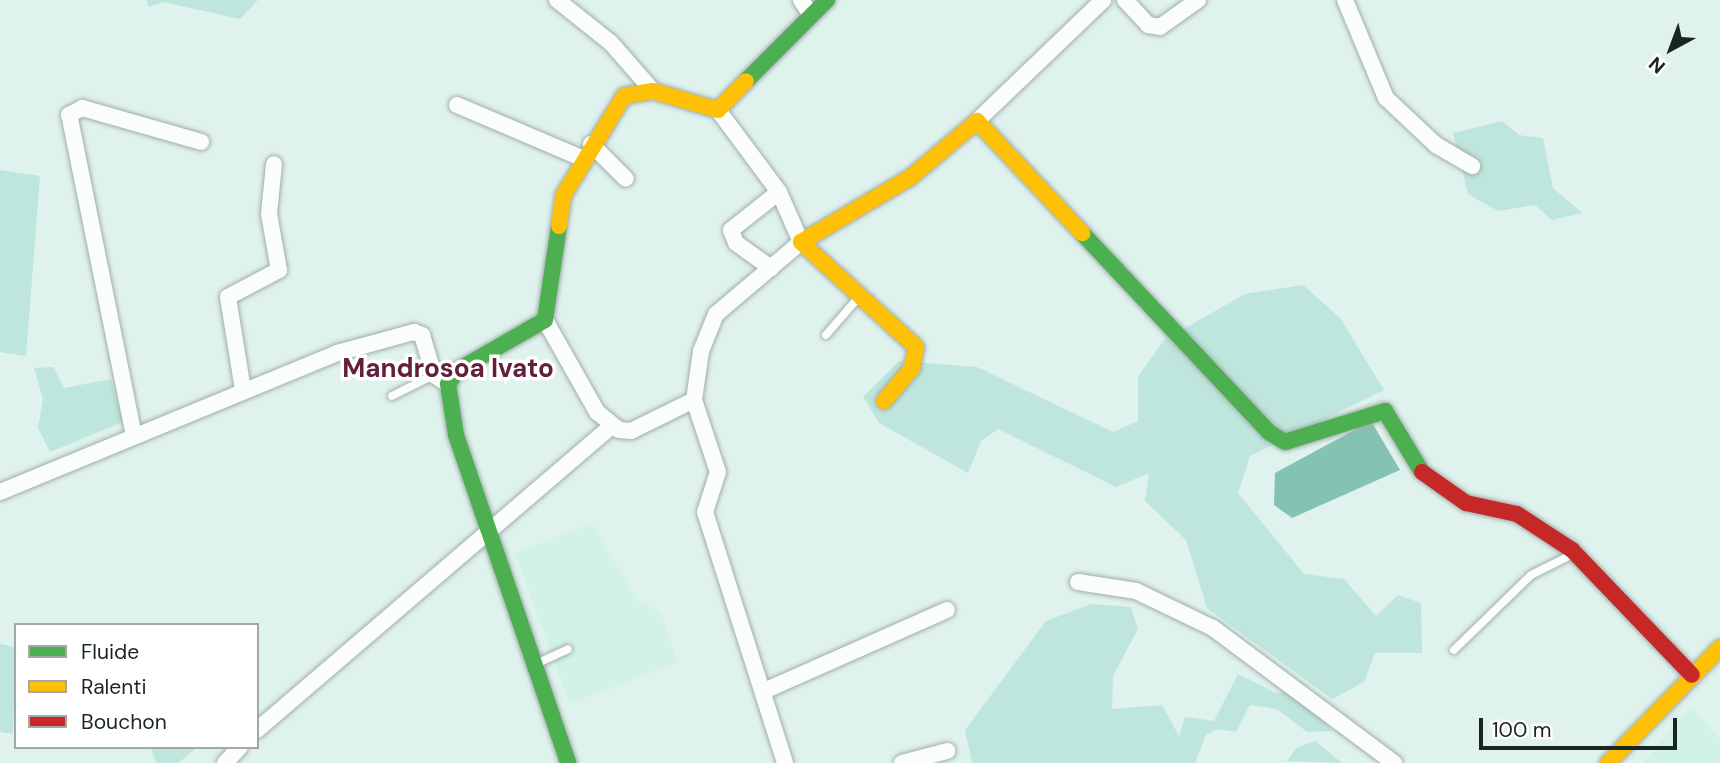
<!DOCTYPE html>
<style>
body{margin:0}
#map{position:relative;width:1720px;height:763px;overflow:hidden;background:#e0f2ee;font-family:"DM Sans",sans-serif}
div>[style]{position:absolute}
.built>*{inset:0;background:#d1f1e9}
.green>*{inset:0;background:#bee6dc}
.water>*{inset:0;background:#84c2b4}
.roads{filter:drop-shadow(0 0 2px #a0aeab) drop-shadow(0 0 2px #a0aeab)}
.lane>*{height:8px;margin:-4px;padding:0 4px;transform-origin:4px;border-radius:4px;background:#fafdfc}
.street>*{height:16px;margin:-8px;padding:0 8px;transform-origin:8px;border-radius:8px;background:#fafdfc}
.fast>*{height:16px;margin:-8px;padding:0 8px;transform-origin:8px;border-radius:8px;background:#4caf50}
.slow>*{height:16px;margin:-8px;padding:0 8px;transform-origin:8px;border-radius:8px;background:#ffc107}
.jam>*{height:16px;margin:-8px;padding:0 8px;transform-origin:8px;border-radius:8px;background:#c62828}
span{translate:-50% -50%;white-space:nowrap;text-align:center;line-height:1.15;-webkit-text-stroke:7px #fff;paint-order:stroke}
.district-label{font-size:26px;color:#62203c;font-weight:700}
.legend{position:absolute;left:14px;top:623px;width:245px;height:126px;box-sizing:border-box;background:#fff;border:2px solid #a3a8a7;margin:0;padding:9px 12px;list-style:none;font-size:21px;color:#192522}
.legend li{display:flex;align-items:center;gap:14px;height:35px}
.legend b{width:35px;border:2px solid #a3a8a7}
.north{position:absolute;left:1636px;top:14px;width:70px;height:70px;-webkit-text-stroke:5px #fff;paint-order:stroke;rotate:221deg;font-size:19px;font-weight:700;line-height:28px;text-align:center;color:#192522}
.north::after{content:'';display:block;margin:auto;width:24px;height:32px;background:#192522;clip-path:polygon(50% 0,100% 100%,50% 72%,0 100%)}
.scale{position:absolute;left:1479px;top:718px;width:198px;height:32px;box-sizing:border-box;border:4px solid #192522;border-top:0;padding-left:9px;font-size:21px;line-height:24px;white-space:nowrap;color:#192522;-webkit-text-stroke:5px #fff;paint-order:stroke}
</style>
<div id="map">
<div class="built">
<i style="clip-path:polygon(592px 523px,638px 601px,660px 611px,678px 662px,570px 704px,515px 553px)"></i>
<i style="clip-path:polygon(1691px 706px,1720px 740px,1720px 763px,1643px 763px)"></i>
</div>
<div class="green">
<i style="clip-path:polygon(146px 0,258px 0,240px 19px,163px 2px,149px 7px)"></i>
<i style="clip-path:polygon(1502px 121px,1519px 135px,1543px 138px,1553px 188px,1582px 213px,1552px 220px,1535px 205px,1498px 211px,1468px 194px,1453px 133px)"></i>
<i style="clip-path:polygon(0 170px,40px 176px,26px 356px,0 352px)"></i>
<i style="clip-path:polygon(1303px 285px,1340px 318px,1384px 390px,1250px 456px,1238px 493px,1304px 574px,1344px 579px,1376px 616px,1398px 595px,1421px 603px,1422px 653px,1375px 653px,1364px 682px,1332px 699px,1207px 608px,1186px 540px,1145px 501px,1149px 473px,1116px 487px,998px 429px,981px 441px,968px 473px,879px 423px,863px 397px,899px 361px,977px 367px,1113px 432px,1138px 421px,1138px 377px,1164px 340px,1245px 294px)"></i>
<i style="clip-path:polygon(53px 367px,64px 388px,111px 379px,123px 422px,50px 452px,38px 428px,43px 399px,34px 368px)"></i>
<i style="clip-path:polygon(1091px 604px,1131px 607px,1138px 629px,1113px 676px,1112px 709px,1162px 705px,1179px 736px,1185px 717px,1214px 721px,1238px 674px,1276px 693px,1297px 691px,1332px 731px,1307px 732px,1277px 709px,1250px 705px,1236px 732px,1217px 729px,1206px 735px,1195px 763px,972px 763px,965px 730px,1046px 621px)"></i>
<i style="clip-path:polygon(0 644px,16px 647px,13px 734px,0 732px)"></i>
<i style="clip-path:polygon(1315px 741px,1342px 763px,1287px 761px,1296px 748px)"></i>
<i style="clip-path:polygon(150px 747px,198px 747px,178px 763px,157px 763px)"></i>
</div>
<div class="water">
<i style="clip-path:polygon(1371px 421px,1400px 470px,1292px 518px,1274px 505px,1275px 473px)"></i>
</div>
<div class="roads">
<div class="lane">
<i style="left:826px;top:335px;width:49px;rotate:-49.1deg"></i>
<i style="left:392px;top:396px;width:47px;rotate:-26.6deg"></i>
<i style="left:1454px;top:650px;width:107px;rotate:-44.2deg"></i>
<i style="left:1531px;top:575px;width:47px;rotate:-26.6deg"></i>
<i style="left:536px;top:664px;width:35px;rotate:-25deg"></i>
</div>
<div class="street">
<i style="left:557px;top:0;width:69px;rotate:38.5deg"></i>
<i style="left:611px;top:43px;width:64px;rotate:48.8deg"></i>
<i style="left:801px;top:0;width:18px;rotate:56deg"></i>
<i style="left:1125px;top:0;width:34px;rotate:47deg"></i>
<i style="left:1148px;top:25px;width:12px;rotate:9deg"></i>
<i style="left:1160px;top:27px;width:47px;rotate:-35.4deg"></i>
<i style="left:1345px;top:0;width:106px;rotate:67.3deg"></i>
<i style="left:1386px;top:98px;width:69px;rotate:43.2deg"></i>
<i style="left:1436px;top:145px;width:42px;rotate:30.3deg"></i>
<i style="left:457px;top:105px;width:135px;rotate:23.1deg"></i>
<i style="left:718px;top:110px;width:102px;rotate:53.4deg"></i>
<i style="left:779px;top:192px;width:55px;rotate:66.3deg"></i>
<i style="left:801px;top:242px;width:111px;rotate:139.7deg"></i>
<i style="left:716px;top:314px;width:40px;rotate:112deg"></i>
<i style="left:701px;top:351px;width:49px;rotate:98.1deg"></i>
<i style="left:694px;top:400px;width:76px;rotate:71.6deg"></i>
<i style="left:718px;top:472px;width:42px;rotate:108deg"></i>
<i style="left:705px;top:512px;width:263px;rotate:72.3deg"></i>
<i style="left:977px;top:121px;width:175px;rotate:-43.8deg"></i>
<i style="left:591px;top:144px;width:49px;rotate:45deg"></i>
<i style="left:771px;top:268px;width:43px;rotate:-144.5deg"></i>
<i style="left:736px;top:243px;width:14px;rotate:-111deg"></i>
<i style="left:731px;top:230px;width:61px;rotate:-38.4deg"></i>
<i style="left:545px;top:320px;width:106px;rotate:60.5deg"></i>
<i style="left:597px;top:412px;width:28px;rotate:39deg"></i>
<i style="left:619px;top:430px;width:12px;rotate:5deg"></i>
<i style="left:631px;top:431px;width:70px;rotate:-26.2deg"></i>
<i style="left:243px;top:390px;width:94px;rotate:-99.2deg"></i>
<i style="left:228px;top:297px;width:58px;rotate:-27.9deg"></i>
<i style="left:279px;top:270px;width:57px;rotate:-100.1deg"></i>
<i style="left:269px;top:214px;width:50px;rotate:-84.3deg"></i>
<i style="left:134px;top:436px;width:328px;rotate:-101.4deg"></i>
<i style="left:69px;top:115px;width:15px;rotate:-28deg"></i>
<i style="left:82px;top:108px;width:124px;rotate:15.9deg"></i>
<i style="left:0;top:492px;width:365px;rotate:-22.4deg"></i>
<i style="left:337px;top:353px;width:80px;rotate:-15.3deg"></i>
<i style="left:414px;top:332px;width:9px;rotate:21deg"></i>
<i style="left:422px;top:335px;width:42px;rotate:73.3deg"></i>
<i style="left:434px;top:375px;width:17px;rotate:33deg"></i>
<i style="left:1078px;top:582px;width:59px;rotate:8.8deg"></i>
<i style="left:1136px;top:591px;width:85px;rotate:25.7deg"></i>
<i style="left:1213px;top:628px;width:226px;rotate:36.7deg"></i>
<i style="left:764px;top:691px;width:200px;rotate:-23.9deg"></i>
<i style="left:257px;top:730px;width:467px;rotate:-40.6deg"></i>
<i style="left:225px;top:763px;width:22px;rotate:-47deg"></i>
<i style="left:902px;top:763px;width:47px;rotate:-14.9deg"></i>
</div>
<div class="fast">
<i style="left:746px;top:81px;width:115px;rotate:-45deg"></i>
<i style="left:559px;top:226px;width:95px;rotate:98.5deg"></i>
<i style="left:545px;top:320px;width:100px;rotate:150.1deg"></i>
<i style="left:458px;top:370px;width:17px;rotate:126deg"></i>
<i style="left:448px;top:384px;width:52px;rotate:81.1deg"></i>
<i style="left:456px;top:435px;width:347px;rotate:71.1deg"></i>
<i style="left:1082px;top:233px;width:274px;rotate:46.8deg"></i>
<i style="left:1270px;top:433px;width:17px;rotate:31deg"></i>
<i style="left:1285px;top:442px;width:105px;rotate:-17.2deg"></i>
<i style="left:1385px;top:411px;width:71px;rotate:58.8deg"></i>
</div>
<div class="slow">
<i style="left:559px;top:226px;width:30px;rotate:-82deg"></i>
<i style="left:563px;top:196px;width:117px;rotate:-58.6deg"></i>
<i style="left:624px;top:96px;width:29px;rotate:-10deg"></i>
<i style="left:653px;top:91px;width:68px;rotate:16.3deg"></i>
<i style="left:718px;top:110px;width:40px;rotate:-46deg"></i>
<i style="left:884px;top:401px;width:43px;rotate:-49.7deg"></i>
<i style="left:912px;top:368px;width:21px;rotate:-79deg"></i>
<i style="left:916px;top:347px;width:156px;rotate:-137.6deg"></i>
<i style="left:801px;top:242px;width:128px;rotate:-30.6deg"></i>
<i style="left:911px;top:177px;width:87px;rotate:-40.3deg"></i>
<i style="left:977px;top:121px;width:154px;rotate:46.8deg"></i>
<i style="left:1608px;top:763px;width:161px;rotate:-45.8deg"></i>
</div>
<div class="jam">
<i style="left:1422px;top:472px;width:54px;rotate:35.2deg"></i>
<i style="left:1466px;top:503px;width:52px;rotate:12.2deg"></i>
<i style="left:1517px;top:514px;width:66px;rotate:33.2deg"></i>
<i style="left:1572px;top:550px;width:173px;rotate:46.2deg"></i>
</div>
</div>
<div class="district-label">
<span style="left:448px;top:369px">Mandrosoa Ivato</span>
</div>
<ul class="legend">
<li><b style="height:9px;background:#4caf50"></b>Fluide</li>
<li><b style="height:9px;background:#ffc107"></b>Ralenti</li>
<li><b style="height:9px;background:#c62828"></b>Bouchon</li>
</ul>
<div class="north">N</div>
<div class="scale">100 m</div>
</div>
